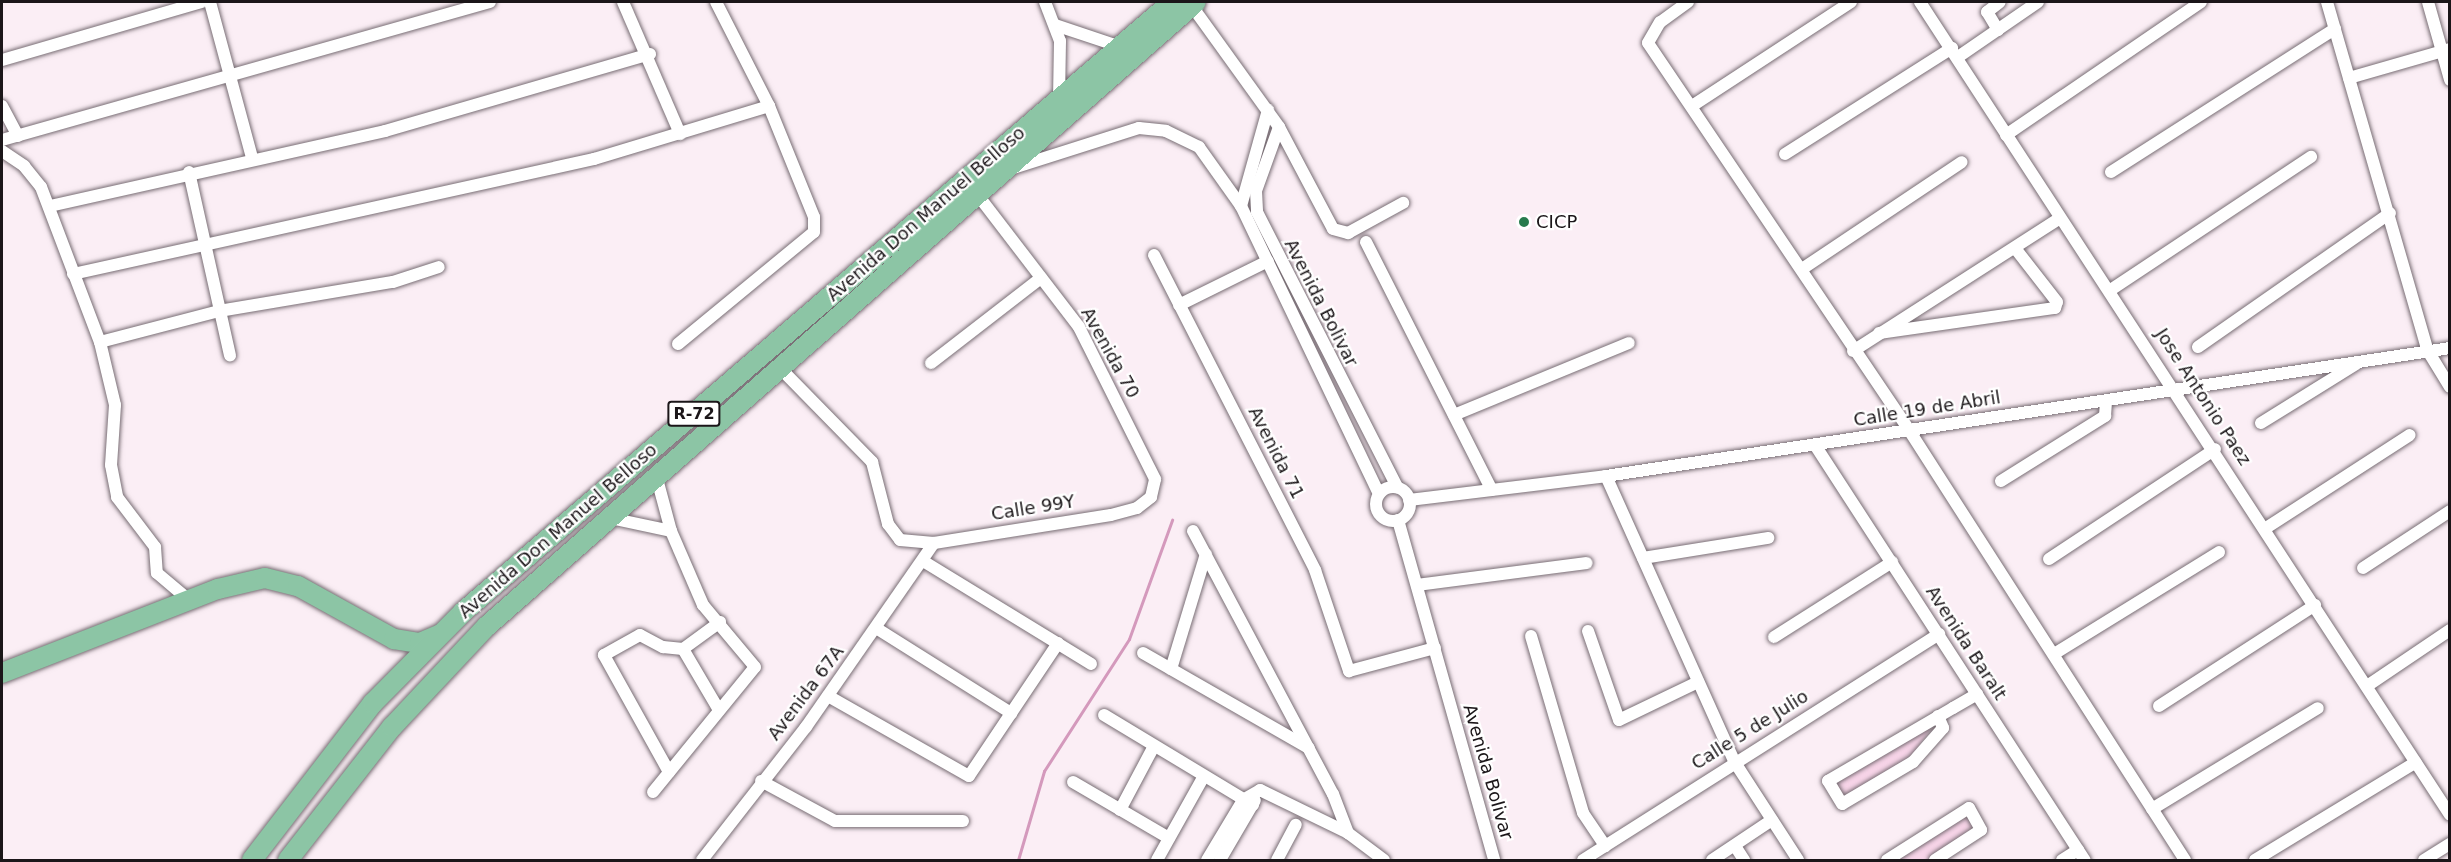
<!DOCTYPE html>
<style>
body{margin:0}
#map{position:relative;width:2451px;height:862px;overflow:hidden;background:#fbeef5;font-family:"DejaVu Sans",sans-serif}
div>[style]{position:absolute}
.green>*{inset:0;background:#f8d5e9}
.stream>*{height:3px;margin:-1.5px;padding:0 1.5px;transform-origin:1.5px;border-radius:1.5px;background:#d499bc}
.roads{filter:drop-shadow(0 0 2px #786d74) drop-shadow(0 0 2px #786d74)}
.street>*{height:12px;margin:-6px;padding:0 6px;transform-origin:6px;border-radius:6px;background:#fff}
.street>.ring{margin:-6px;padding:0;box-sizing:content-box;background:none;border:12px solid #fff;border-radius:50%}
.primary>*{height:20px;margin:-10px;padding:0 10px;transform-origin:10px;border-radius:10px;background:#8cc5a5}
.dots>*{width:16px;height:16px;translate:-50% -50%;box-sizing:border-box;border:3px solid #fff;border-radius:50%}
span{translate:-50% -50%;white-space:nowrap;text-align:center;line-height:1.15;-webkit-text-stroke:4.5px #fff;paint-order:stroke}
.shield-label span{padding:2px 4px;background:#fff;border:2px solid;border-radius:4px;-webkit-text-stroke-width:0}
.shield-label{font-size:16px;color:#1b1619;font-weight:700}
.street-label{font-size:18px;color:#1b1619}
.poi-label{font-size:18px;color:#1b1619}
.left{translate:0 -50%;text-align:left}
.frame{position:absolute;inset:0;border:3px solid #1b1619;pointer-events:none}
</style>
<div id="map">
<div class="green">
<i style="clip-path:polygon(1934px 724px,1912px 755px,1845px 798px,1835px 783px)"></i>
<i style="clip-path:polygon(1966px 814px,1976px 828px,1927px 860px,1893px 860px)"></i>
</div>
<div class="stream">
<i style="left:1018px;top:860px;width:93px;rotate:-73.7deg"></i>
<i style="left:1044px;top:771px;width:157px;rotate:-57.2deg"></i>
<i style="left:1129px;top:639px;width:127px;rotate:-70.1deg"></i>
</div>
<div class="roads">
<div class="street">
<i style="left:210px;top:2px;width:162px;rotate:74.9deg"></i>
<i style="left:623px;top:2px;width:144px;rotate:66.6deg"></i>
<i style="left:1045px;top:2px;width:42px;rotate:69deg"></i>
<i style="left:1060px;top:41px;width:58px;rotate:91deg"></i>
<i style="left:1189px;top:2px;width:154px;rotate:54.2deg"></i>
<i style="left:1279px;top:127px;width:115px;rotate:62.1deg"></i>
<i style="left:1333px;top:229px;width:16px;rotate:15deg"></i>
<i style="left:1348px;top:233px;width:63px;rotate:-28.6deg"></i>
<i style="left:1688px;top:2px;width:34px;rotate:144deg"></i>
<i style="left:1660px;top:22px;width:24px;rotate:120deg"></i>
<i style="left:1648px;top:43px;width:467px;rotate:56deg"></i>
<i style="left:1909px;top:430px;width:511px;rotate:57.31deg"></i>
<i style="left:1920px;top:2px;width:970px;rotate:56.9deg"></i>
<i style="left:2327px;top:2px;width:363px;rotate:73.9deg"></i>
<i style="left:2428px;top:351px;width:42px;rotate:58.6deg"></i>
<i style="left:2428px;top:2px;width:81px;rotate:74.2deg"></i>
<i style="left:1055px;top:25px;width:66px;rotate:18.4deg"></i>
<i style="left:1998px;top:30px;width:21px;rotate:-121deg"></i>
<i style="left:1987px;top:12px;width:16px;rotate:-38deg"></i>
<i style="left:1958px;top:57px;width:97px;rotate:-34.5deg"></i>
<i style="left:2px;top:60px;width:208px;rotate:-16.2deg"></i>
<i style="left:2349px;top:78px;width:105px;rotate:-16deg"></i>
<i style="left:2px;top:106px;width:34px;rotate:62deg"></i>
<i style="left:1692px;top:106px;width:190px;rotate:-33.2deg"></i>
<i style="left:1279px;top:127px;width:68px;rotate:109.8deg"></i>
<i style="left:1256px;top:191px;width:21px;rotate:87deg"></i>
<i style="left:1257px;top:212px;width:309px;rotate:63deg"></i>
<i style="left:2006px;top:135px;width:236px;rotate:-34.3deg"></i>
<i style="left:2px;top:140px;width:507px;rotate:-15.79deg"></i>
<i style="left:2px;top:151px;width:27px;rotate:34deg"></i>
<i style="left:24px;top:166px;width:27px;rotate:51deg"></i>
<i style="left:41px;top:187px;width:166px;rotate:69.2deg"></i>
<i style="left:100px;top:342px;width:65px;rotate:76.6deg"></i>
<i style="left:115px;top:405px;width:60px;rotate:93.8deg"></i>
<i style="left:111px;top:465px;width:33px;rotate:79deg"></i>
<i style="left:117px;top:497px;width:63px;rotate:52.8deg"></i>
<i style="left:155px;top:547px;width:26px;rotate:86deg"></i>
<i style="left:157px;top:573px;width:42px;rotate:40.2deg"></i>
<i style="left:1785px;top:154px;width:198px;rotate:-32.4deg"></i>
<i style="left:1013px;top:168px;width:132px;rotate:-17.6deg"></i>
<i style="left:1139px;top:128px;width:27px;rotate:6deg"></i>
<i style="left:1166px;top:131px;width:37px;rotate:26deg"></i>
<i style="left:1199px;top:147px;width:72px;rotate:54.6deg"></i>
<i style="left:1241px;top:206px;width:319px;rotate:64.4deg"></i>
<i style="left:189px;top:172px;width:188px;rotate:77.4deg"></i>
<i style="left:2111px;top:172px;width:266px;rotate:-32.6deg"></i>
<i style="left:50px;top:206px;width:343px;rotate:-12.6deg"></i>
<i style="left:385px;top:131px;width:276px;rotate:-16.2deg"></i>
<i style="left:1241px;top:206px;width:100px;rotate:-74.3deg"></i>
<i style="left:1366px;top:242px;width:278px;rotate:63.1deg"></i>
<i style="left:1154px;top:255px;width:354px;rotate:62.9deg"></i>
<i style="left:1315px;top:570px;width:107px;rotate:71.4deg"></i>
<i style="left:1349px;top:671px;width:89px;rotate:-15deg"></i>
<i style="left:1802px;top:269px;width:192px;rotate:-33.8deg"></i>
<i style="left:73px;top:274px;width:534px;rotate:-12.45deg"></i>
<i style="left:594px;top:159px;width:183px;rotate:-16.8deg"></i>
<i style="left:2112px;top:289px;width:239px;rotate:-33.6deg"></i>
<i style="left:1179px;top:305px;width:99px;rotate:-26.3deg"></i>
<i style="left:1879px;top:333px;width:178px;rotate:-8.1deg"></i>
<i style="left:2055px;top:308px;width:6px;rotate:-72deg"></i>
<i style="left:2057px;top:302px;width:68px;rotate:-127.9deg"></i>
<i style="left:100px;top:342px;width:123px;rotate:-14.6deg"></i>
<i style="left:219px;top:311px;width:176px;rotate:-9.5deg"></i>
<i style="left:393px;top:282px;width:48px;rotate:-18.1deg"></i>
<i style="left:678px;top:344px;width:176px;rotate:-39.5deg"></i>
<i style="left:814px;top:232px;width:15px;rotate:-90deg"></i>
<i style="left:814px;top:217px;width:120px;rotate:-112.1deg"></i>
<i style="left:769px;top:106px;width:117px;rotate:-117deg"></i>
<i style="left:2198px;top:347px;width:234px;rotate:-34.9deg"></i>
<i style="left:1853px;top:351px;width:245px;rotate:-32.7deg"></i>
<i style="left:931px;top:363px;width:139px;rotate:-37.7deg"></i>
<i style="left:780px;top:368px;width:132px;rotate:45.6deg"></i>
<i style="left:872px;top:462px;width:64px;rotate:75.5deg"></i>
<i style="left:888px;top:524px;width:20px;rotate:53deg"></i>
<i style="left:900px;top:540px;width:34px;rotate:5deg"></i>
<i style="left:934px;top:543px;width:179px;rotate:-9deg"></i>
<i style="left:1111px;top:515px;width:27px;rotate:-15deg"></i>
<i style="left:1137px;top:508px;width:18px;rotate:-38deg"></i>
<i style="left:1151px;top:497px;width:18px;rotate:-77deg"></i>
<i style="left:1155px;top:479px;width:170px;rotate:-116.6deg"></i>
<i style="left:1079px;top:327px;width:168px;rotate:-127.5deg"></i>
<i style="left:1454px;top:415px;width:189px;rotate:-22.4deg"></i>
<i style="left:2261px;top:423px;width:112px;rotate:-31.8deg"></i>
<i style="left:1815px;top:445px;width:495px;rotate:57deg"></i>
<i style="left:1606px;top:476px;width:312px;rotate:65.8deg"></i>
<i style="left:1734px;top:761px;width:118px;rotate:57.1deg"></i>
<i style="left:2001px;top:481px;width:123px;rotate:-32deg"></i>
<i style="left:2105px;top:416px;width:15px;rotate:-86deg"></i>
<i class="ring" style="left:1376px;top:487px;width:22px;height:22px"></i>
<i style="left:1409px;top:500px;width:198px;rotate:-6.9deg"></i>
<i style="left:1606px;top:476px;width:854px;rotate:-8.62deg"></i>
<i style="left:610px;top:518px;width:62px;rotate:12deg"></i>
<i style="left:1398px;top:520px;width:353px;rotate:74.2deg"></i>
<i style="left:2266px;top:528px;width:171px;rotate:-32.9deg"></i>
<i style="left:1193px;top:531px;width:298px;rotate:62deg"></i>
<i style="left:1333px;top:794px;width:42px;rotate:69deg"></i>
<i style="left:1643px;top:558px;width:127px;rotate:-9.1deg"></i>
<i style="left:2049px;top:559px;width:199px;rotate:-33.5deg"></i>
<i style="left:923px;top:561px;width:197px;rotate:31.5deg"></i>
<i style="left:2363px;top:568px;width:104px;rotate:-33.2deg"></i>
<i style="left:1417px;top:585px;width:171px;rotate:-7.4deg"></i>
<i style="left:876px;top:628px;width:160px;rotate:32.2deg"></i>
<i style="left:1588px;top:631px;width:94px;rotate:70.8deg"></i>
<i style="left:1619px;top:720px;width:88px;rotate:-25.7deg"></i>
<i style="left:1531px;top:636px;width:184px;rotate:73.6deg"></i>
<i style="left:1583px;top:813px;width:40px;rotate:56deg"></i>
<i style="left:1774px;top:637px;width:140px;rotate:-32.4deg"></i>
<i style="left:683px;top:649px;width:71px;rotate:59.5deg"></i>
<i style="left:1143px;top:653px;width:191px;rotate:29.8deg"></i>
<i style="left:2054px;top:654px;width:194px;rotate:-31.7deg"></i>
<i style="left:1171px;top:669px;width:120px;rotate:-73.1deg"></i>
<i style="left:2367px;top:686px;width:100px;rotate:-34deg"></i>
<i style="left:828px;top:696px;width:162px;rotate:29.6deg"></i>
<i style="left:969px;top:776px;width:160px;rotate:-56.2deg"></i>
<i style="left:2159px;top:706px;width:186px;rotate:-32.9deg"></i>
<i style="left:1104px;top:715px;width:174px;rotate:31.1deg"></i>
<i style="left:1938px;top:716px;width:13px;rotate:67deg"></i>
<i style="left:1943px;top:728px;width:45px;rotate:131.4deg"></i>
<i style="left:1913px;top:762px;width:82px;rotate:149.4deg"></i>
<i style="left:1842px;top:804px;width:27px;rotate:-121deg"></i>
<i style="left:1828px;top:781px;width:145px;rotate:-30.3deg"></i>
<i style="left:1953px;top:708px;width:28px;rotate:-30deg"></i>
<i style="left:669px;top:772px;width:134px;rotate:-119.1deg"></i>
<i style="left:604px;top:655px;width:41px;rotate:-29.1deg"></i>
<i style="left:640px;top:635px;width:26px;rotate:28deg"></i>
<i style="left:663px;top:647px;width:20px;rotate:6deg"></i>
<i style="left:683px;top:649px;width:46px;rotate:-36.1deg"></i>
<i style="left:761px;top:781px;width:84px;rotate:28.4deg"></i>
<i style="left:835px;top:821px;width:128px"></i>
<i style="left:1073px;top:782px;width:111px;rotate:30.3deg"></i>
<i style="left:1260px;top:790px;width:98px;rotate:26deg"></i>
<i style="left:1348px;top:833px;width:45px;rotate:36.9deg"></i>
<i style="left:653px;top:792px;width:161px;rotate:-50.8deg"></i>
<i style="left:755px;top:667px;width:81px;rotate:-130deg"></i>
<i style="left:703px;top:605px;width:81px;rotate:-113.4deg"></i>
<i style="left:671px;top:531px;width:58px;rotate:-105deg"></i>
<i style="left:2152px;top:809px;width:194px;rotate:-31.3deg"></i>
<i style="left:1120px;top:810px;width:72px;rotate:-62deg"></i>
<i style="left:1735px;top:846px;width:17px;rotate:57deg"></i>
<i style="left:702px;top:860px;width:169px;rotate:-52deg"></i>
<i style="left:806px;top:727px;width:224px;rotate:-55.2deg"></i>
<i style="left:1157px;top:860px;width:96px;rotate:-60.8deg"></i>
<i style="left:1207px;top:860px;width:70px;rotate:-59deg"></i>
<i style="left:1243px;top:800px;width:20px;rotate:-30deg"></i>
<i style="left:1220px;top:860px;width:69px;rotate:-59.7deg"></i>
<i style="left:1277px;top:860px;width:40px;rotate:-62deg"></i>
<i style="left:1583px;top:860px;width:422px;rotate:-32.4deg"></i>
<i style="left:1712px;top:860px;width:72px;rotate:-33.7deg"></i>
<i style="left:1887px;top:860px;width:97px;rotate:-32.4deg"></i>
<i style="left:1969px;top:808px;width:25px;rotate:61deg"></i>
<i style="left:1981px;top:830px;width:55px;rotate:146.9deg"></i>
<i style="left:2062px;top:860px;width:19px;rotate:-32deg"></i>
<i style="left:2255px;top:860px;width:188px;rotate:-31.3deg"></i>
<i style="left:2424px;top:860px;width:31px;rotate:-32deg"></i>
</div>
<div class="primary">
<i style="left:2px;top:673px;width:232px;rotate:-21.3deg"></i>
<i style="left:218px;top:589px;width:48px;rotate:-13.2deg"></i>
<i style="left:265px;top:578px;width:34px;rotate:14deg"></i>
<i style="left:298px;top:586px;width:110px;rotate:28.9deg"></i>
<i style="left:394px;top:639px;width:26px;rotate:9deg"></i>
<i style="left:420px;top:643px;width:21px;rotate:-23deg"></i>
<i style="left:252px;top:860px;width:198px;rotate:-52.4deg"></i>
<i style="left:373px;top:703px;width:128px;rotate:-45.3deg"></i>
<i style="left:463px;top:612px;width:935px;rotate:-40.71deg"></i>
<i style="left:288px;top:860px;width:169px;rotate:-52deg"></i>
<i style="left:392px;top:727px;width:139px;rotate:-46.8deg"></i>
<i style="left:487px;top:626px;width:944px;rotate:-41.35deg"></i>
</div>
</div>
<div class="dots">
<i style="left:1524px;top:222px;background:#277b4d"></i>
</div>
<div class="shield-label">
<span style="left:694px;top:414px">R-72</span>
</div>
<div class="street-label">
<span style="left:926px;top:214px;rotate:-41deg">Avenida Don Manuel Belloso</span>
<span style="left:1321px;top:303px;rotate:63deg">Avenida Bolivar</span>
<span style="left:1110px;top:353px;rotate:61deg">Avenida 70</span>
<span style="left:2203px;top:397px;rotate:57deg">Jose Antonio Paez</span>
<span style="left:1927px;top:409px;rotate:-9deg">Calle 19 de Abril</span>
<span style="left:1276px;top:453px;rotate:63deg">Avenida 71</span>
<span style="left:1033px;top:508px;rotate:-9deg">Calle 99Y</span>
<span style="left:558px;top:531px;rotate:-41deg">Avenida Don Manuel Belloso</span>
<span style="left:1966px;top:643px;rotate:57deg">Avenida Baralt</span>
<span style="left:806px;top:693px;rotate:-53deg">Avenida 67A</span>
<span style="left:1750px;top:730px;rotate:-32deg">Calle 5 de Julio</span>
<span style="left:1488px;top:772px;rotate:74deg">Avenida Bolivar</span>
</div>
<div class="poi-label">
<span class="left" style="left:1536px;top:222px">CICP</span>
</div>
<div class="frame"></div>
</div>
